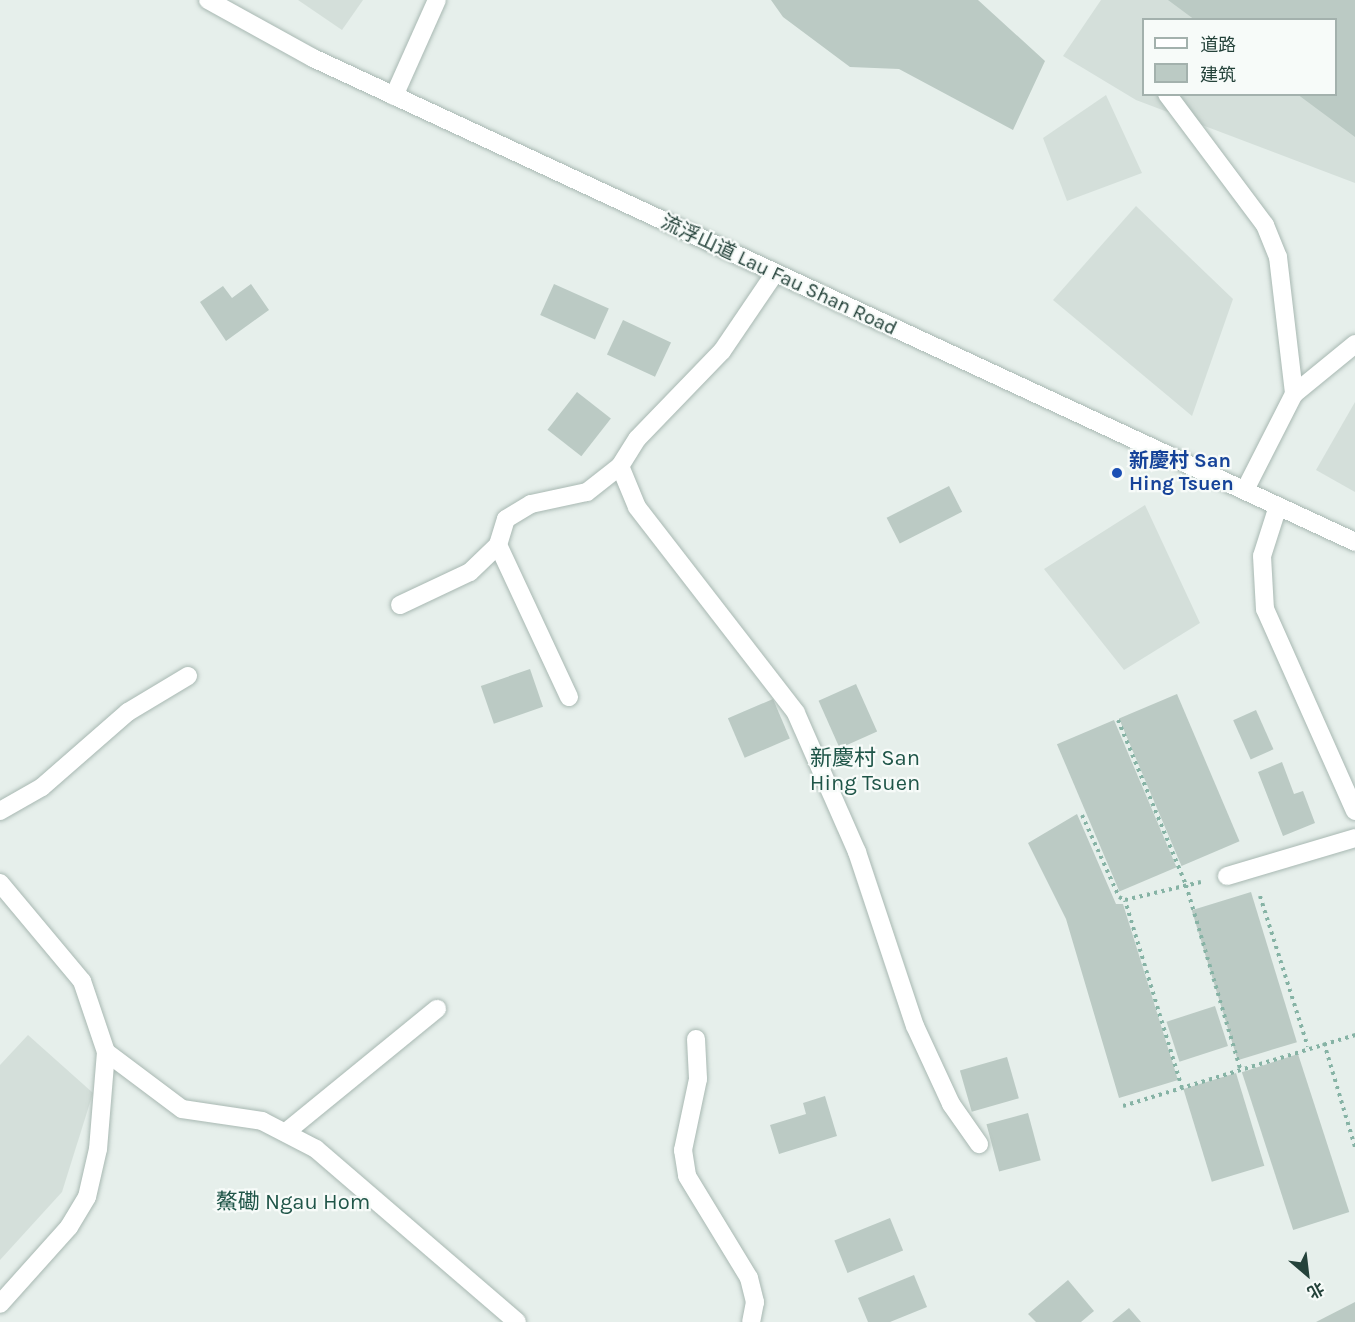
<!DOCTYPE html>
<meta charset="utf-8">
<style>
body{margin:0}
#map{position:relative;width:1355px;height:1322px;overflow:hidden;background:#e6efeb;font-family:Karla,"Noto Sans SC",sans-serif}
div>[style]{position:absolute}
.built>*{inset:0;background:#d4dfda}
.building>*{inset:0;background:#bbcac4;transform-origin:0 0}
.path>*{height:4px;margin-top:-2px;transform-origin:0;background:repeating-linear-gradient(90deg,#86b3a5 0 3px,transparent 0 7.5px)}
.roads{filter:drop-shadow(0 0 2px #a8b8b2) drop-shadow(0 0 2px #a8b8b2)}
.service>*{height:18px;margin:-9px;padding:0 9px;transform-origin:9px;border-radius:9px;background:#fff}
.minor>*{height:18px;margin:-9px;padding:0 9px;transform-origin:9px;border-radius:9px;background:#fff}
.tertiary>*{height:18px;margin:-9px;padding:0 9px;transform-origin:9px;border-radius:9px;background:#fff}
.dots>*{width:16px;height:16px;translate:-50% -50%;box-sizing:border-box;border:3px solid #f7fbf9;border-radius:50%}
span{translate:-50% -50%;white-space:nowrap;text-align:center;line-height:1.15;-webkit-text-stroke:4.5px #f7fbf9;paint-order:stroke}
.street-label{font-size:20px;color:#24423a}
.transit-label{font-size:20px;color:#164399;font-weight:700}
.left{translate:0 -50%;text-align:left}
.quarter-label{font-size:22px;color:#1f5548}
.legend{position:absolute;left:1142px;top:18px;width:195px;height:78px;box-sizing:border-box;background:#f7fbf9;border:2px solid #a3b1ad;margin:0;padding:8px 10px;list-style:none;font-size:18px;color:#24423a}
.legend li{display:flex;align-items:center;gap:12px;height:30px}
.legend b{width:30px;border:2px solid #a3b1ad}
.north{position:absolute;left:1277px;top:1244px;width:60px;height:60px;-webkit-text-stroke:4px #f7fbf9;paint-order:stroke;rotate:152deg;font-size:16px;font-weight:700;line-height:24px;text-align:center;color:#24423a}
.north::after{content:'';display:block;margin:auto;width:21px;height:27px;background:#24423a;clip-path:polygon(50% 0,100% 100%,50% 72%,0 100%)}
</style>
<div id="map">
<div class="built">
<i style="clip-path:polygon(298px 0,363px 0,342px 30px)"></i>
<i style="clip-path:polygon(evenodd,1101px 0,1355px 0,1355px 183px,1136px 100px,1063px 56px,1101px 0,1144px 20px,1336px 20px,1336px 94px,1144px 94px,1144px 20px)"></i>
<i style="clip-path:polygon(1106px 95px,1142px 173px,1067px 201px,1043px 138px)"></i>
<i style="clip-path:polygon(1136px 206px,1233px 299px,1192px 416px,1053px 300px)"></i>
<i style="clip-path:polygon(1355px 402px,1355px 492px,1316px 470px)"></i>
<i style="clip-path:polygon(1145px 505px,1200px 623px,1124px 670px,1044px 569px)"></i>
<i style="clip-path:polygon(28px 1035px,93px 1093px,62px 1192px,0 1260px,0 1065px)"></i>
</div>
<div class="building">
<i style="clip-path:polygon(771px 0,978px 0,1045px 61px,1013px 130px,899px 69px,850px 67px,783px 17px)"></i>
<i style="clip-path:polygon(1168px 0,1355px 0,1355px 137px,1297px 94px,1336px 94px,1336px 20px,1195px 20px)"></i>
<i style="clip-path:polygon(251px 284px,269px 310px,226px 341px,200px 302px,223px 286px,232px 298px)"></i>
<i style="left:554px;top:284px;width:60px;height:34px;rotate:24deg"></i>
<i style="left:623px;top:320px;width:53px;height:38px;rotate:25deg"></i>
<i style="left:577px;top:392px;width:43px;height:48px;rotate:38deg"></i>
<i style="left:949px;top:486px;width:29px;height:70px;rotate:63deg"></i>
<i style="left:530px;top:669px;width:40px;height:52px;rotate:71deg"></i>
<i style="left:856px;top:684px;width:52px;height:41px;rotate:66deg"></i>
<i style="left:1177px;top:694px;width:160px;height:63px;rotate:67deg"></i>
<i style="left:773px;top:699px;width:43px;height:49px;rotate:67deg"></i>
<i style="left:1256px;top:710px;width:43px;height:25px;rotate:66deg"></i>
<i style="left:1114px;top:720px;width:160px;height:62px;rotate:67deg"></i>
<i style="clip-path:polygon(1282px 762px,1294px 794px,1303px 791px,1315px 823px,1283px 836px,1258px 772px)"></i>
<i style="clip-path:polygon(1077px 814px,1116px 904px,1123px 904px,1178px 1080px,1119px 1098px,1066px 919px,1028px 843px)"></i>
<i style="left:1251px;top:892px;width:157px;height:62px;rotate:73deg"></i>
<i style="left:1215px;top:1006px;width:42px;height:51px;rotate:72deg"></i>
<i style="left:1298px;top:1054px;width:166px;height:59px;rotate:72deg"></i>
<i style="left:1007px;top:1057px;width:43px;height:49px;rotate:74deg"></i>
<i style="left:1236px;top:1073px;width:97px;height:55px;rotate:73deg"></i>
<i style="clip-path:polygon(825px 1096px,837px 1136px,779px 1154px,770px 1125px,806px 1114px,803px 1103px)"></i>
<i style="left:1028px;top:1113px;width:49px;height:43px;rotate:75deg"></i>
<i style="left:890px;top:1218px;width:35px;height:60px;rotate:68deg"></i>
<i style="clip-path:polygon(914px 1275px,927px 1307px,890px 1322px,868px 1322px,858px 1298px)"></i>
<i style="clip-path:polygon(1068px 1280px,1094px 1311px,1081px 1322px,1036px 1322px,1028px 1314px)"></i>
<i style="clip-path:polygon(1355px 1302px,1355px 1322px,1316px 1322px)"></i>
<i style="clip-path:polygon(1129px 1308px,1141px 1322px,1112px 1322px)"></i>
</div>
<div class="path">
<i style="left:1118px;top:720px;width:178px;rotate:67.6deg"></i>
<i style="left:1186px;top:885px;width:192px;rotate:73.6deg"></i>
<i style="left:1082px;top:815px;width:90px;rotate:65.7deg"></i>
<i style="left:1119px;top:897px;width:7px;rotate:27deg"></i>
<i style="left:1260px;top:896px;width:158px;rotate:72.4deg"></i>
<i style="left:1324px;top:1043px;width:109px;rotate:73.4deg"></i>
<i style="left:1182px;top:1088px;width:196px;rotate:-106.9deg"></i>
<i style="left:1125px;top:900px;width:78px;rotate:-13.3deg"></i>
<i style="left:1123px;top:1106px;width:243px;rotate:-17deg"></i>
</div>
<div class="roads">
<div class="service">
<i style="left:1167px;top:94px;width:164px;rotate:53.2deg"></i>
<i style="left:1265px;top:225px;width:35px;rotate:68deg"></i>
<i style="left:1278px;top:257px;width:138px;rotate:83.3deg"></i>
<i style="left:394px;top:96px;width:105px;rotate:-65.9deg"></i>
<i style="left:1245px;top:490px;width:108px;rotate:-63deg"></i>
<i style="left:1294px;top:394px;width:79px;rotate:-39.3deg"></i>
</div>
<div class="minor">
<i style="left:775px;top:273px;width:94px;rotate:124.2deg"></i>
<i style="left:722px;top:351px;width:122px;rotate:134deg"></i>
<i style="left:637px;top:439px;width:32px;rotate:122deg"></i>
<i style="left:620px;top:466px;width:44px;rotate:67.5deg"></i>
<i style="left:637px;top:507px;width:260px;rotate:52.3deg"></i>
<i style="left:796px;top:713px;width:152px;rotate:66.3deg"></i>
<i style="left:857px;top:852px;width:183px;rotate:71.6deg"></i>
<i style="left:915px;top:1026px;width:86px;rotate:65.2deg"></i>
<i style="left:951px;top:1104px;width:49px;rotate:55deg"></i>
<i style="left:1278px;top:506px;width:52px;rotate:107.7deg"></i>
<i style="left:1262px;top:556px;width:53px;rotate:86.8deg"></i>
<i style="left:1265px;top:609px;width:221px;rotate:66deg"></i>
<i style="left:400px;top:605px;width:77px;rotate:-25.2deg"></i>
<i style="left:470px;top:572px;width:39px;rotate:-44deg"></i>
<i style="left:569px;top:697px;width:168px;rotate:-115deg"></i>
<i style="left:498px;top:545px;width:27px;rotate:-73deg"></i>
<i style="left:506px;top:519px;width:29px;rotate:-31deg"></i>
<i style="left:531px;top:504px;width:57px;rotate:-12.1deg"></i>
<i style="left:587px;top:492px;width:42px;rotate:-38.2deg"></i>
<i style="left:0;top:811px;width:48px;rotate:-29.7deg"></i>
<i style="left:42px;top:787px;width:114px;rotate:-41.1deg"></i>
<i style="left:128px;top:712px;width:70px;rotate:-31deg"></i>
<i style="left:1227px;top:876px;width:134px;rotate:-16.5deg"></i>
<i style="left:0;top:883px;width:128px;rotate:50.1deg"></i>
<i style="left:82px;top:981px;width:75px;rotate:71.3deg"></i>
<i style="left:106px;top:1052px;width:97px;rotate:94.7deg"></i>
<i style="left:98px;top:1149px;width:49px;rotate:102.9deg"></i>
<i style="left:87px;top:1197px;width:35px;rotate:121deg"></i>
<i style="left:69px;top:1227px;width:103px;rotate:131.9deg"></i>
<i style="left:696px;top:1039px;width:40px;rotate:87.1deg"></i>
<i style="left:698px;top:1079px;width:73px;rotate:101.9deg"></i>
<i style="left:683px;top:1150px;width:26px;rotate:81deg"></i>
<i style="left:687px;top:1176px;width:119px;rotate:58.7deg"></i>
<i style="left:749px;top:1278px;width:25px;rotate:76deg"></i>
<i style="left:755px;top:1302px;width:20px;rotate:101deg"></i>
<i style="left:106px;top:1052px;width:95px;rotate:36.9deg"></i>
<i style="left:182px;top:1109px;width:81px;rotate:8.5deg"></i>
<i style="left:262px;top:1121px;width:61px;rotate:27.4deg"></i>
<i style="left:316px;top:1149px;width:265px;rotate:40.7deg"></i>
<i style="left:286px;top:1132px;width:195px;rotate:-39.2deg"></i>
</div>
<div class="tertiary">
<i style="left:208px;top:0;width:120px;rotate:28.9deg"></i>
<i style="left:313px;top:58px;width:1149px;rotate:24.91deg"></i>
</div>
</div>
<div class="dots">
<i style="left:1117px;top:473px;background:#1a4fb4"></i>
</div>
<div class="street-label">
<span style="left:779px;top:275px;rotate:25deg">流浮山道 Lau Fau Shan Road</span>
</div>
<div class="transit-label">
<span class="left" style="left:1129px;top:472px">新慶村 San<br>Hing Tsuen</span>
</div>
<div class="quarter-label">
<span style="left:865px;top:771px">新慶村 San<br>Hing Tsuen</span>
<span style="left:293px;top:1203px">鰲磡 Ngau Hom</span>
</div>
<ul class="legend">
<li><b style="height:8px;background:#fff"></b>道路</li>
<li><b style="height:16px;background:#bbcac4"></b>建筑</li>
</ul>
<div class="north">北</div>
</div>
